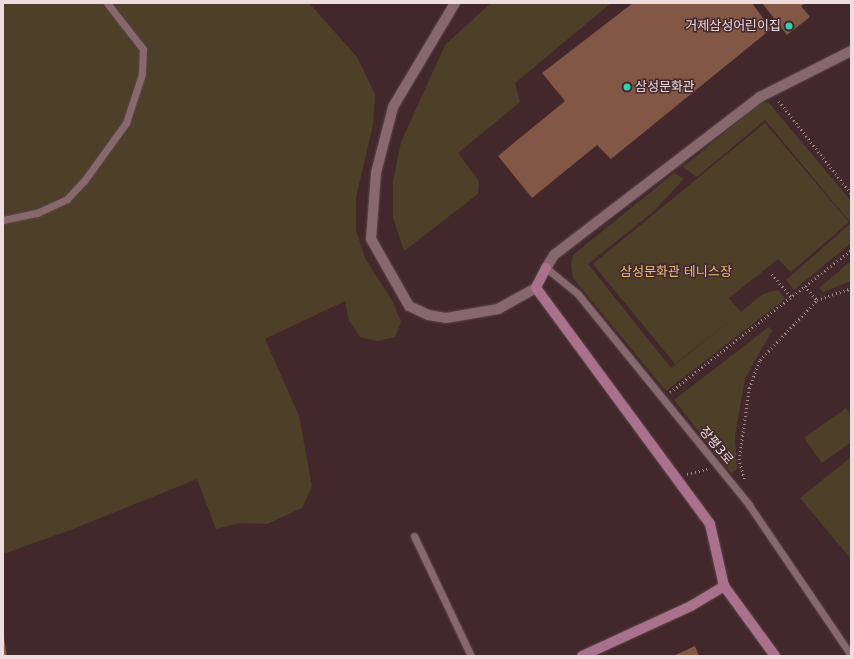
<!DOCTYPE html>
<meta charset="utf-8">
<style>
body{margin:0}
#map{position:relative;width:854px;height:659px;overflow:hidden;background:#42282b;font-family:"DejaVu Sans","Noto Sans KR",sans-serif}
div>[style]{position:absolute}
.green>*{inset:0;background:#4e3f29}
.building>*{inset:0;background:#835745}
.path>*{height:2.5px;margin-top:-1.25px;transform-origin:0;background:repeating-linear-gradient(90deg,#9d8789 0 1px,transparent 0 4px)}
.roads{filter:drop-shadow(0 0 1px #5b4549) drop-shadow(0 0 1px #5b4549)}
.lane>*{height:7px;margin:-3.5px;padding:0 3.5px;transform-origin:3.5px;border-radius:3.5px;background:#87686c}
.street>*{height:10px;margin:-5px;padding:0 5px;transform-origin:5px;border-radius:5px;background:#87686c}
.secondary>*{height:10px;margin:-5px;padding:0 5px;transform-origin:5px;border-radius:5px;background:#a9718c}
.dots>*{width:11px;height:11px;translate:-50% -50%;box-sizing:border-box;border:2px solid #42282b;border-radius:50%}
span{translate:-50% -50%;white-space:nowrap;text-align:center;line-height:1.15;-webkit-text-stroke:3px #42282b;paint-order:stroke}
.poi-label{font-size:13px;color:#eedcde}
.right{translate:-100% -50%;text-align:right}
.left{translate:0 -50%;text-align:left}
.park-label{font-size:13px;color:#eabd7e}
.street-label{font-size:13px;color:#eedcde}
.frame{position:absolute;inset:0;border:4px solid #eedcde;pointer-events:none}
</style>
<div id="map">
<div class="green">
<i style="clip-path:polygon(3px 3px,309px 3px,357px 57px,375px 94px,373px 125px,356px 197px,356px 230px,365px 258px,393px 302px,401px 322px,395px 337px,377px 341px,360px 337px,349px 321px,345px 301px,265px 339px,299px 416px,312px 486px,302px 508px,267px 524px,240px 523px,216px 529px,197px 479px,73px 529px,6px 553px,3px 551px)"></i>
<i style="clip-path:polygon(491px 3px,611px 3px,515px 83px,520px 102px,458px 153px,479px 181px,478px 194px,404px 251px,393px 218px,393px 181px,401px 142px,445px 45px)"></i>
<i style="clip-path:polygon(768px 102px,851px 201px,851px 243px,794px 290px,786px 280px,851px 223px,765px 120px,697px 177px,683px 167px,760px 103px)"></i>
<i style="clip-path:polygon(765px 123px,849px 222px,791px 272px,778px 259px,729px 298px,741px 312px,675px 364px,593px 264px)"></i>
<i style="clip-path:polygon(674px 173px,684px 179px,653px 212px,588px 264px,671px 368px,763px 294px,778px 290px,785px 299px,666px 391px,573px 278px,571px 264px,573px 255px)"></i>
<i style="clip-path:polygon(851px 261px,851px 281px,823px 292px,819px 288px)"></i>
<i style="clip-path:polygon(769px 327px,772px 331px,745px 378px,735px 436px,737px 469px,731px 473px,674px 400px)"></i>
<i style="clip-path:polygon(846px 408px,851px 415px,851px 442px,822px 463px,804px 438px)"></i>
<i style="clip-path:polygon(851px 457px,851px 559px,800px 498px)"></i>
</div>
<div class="building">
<i style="clip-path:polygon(633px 3px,752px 3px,771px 29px,611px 159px,597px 145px,532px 198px,498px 156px,565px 101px,542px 73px)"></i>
<i style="clip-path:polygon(762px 3px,805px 3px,801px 6px,810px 17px,787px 35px)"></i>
<i style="clip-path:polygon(3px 638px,4px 638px,7px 656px,3px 656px)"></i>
<i style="clip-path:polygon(695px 646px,699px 656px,673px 656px)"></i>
</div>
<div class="path">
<i style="left:779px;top:101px;width:117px;rotate:52deg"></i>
<i style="left:772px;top:274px;width:30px;rotate:50deg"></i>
<i style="left:805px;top:286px;width:18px;rotate:49deg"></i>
<i style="left:670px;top:392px;width:230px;rotate:-38.1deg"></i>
<i style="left:687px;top:474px;width:21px;rotate:-14deg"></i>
<i style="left:744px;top:479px;width:20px;rotate:-105deg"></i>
<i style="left:739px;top:460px;width:73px;rotate:-82.1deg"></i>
<i style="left:749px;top:388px;width:30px;rotate:-69deg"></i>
<i style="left:760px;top:360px;width:83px;rotate:-46.5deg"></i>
<i style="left:817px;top:300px;width:36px;rotate:-19deg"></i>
</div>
<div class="roads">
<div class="lane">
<i style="left:3px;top:220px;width:35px;rotate:-12deg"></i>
<i style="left:37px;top:213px;width:33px;rotate:-25deg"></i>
<i style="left:67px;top:199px;width:25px;rotate:-47deg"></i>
<i style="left:84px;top:181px;width:72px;rotate:-54.1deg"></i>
<i style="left:126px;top:123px;width:52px;rotate:-71.9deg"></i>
<i style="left:142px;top:74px;width:25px;rotate:-88deg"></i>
<i style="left:143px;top:49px;width:58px;rotate:-128deg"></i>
<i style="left:546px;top:268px;width:40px;rotate:39deg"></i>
<i style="left:577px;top:293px;width:273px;rotate:50.9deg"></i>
<i style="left:749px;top:505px;width:181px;rotate:55.8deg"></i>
<i style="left:414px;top:536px;width:133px;rotate:64.6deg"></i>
</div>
<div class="street">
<i style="left:455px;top:3px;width:121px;rotate:120.8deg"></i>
<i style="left:393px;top:107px;width:68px;rotate:104.4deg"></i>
<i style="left:376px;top:173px;width:66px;rotate:94.3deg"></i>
<i style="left:371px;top:239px;width:77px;rotate:60.4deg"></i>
<i style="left:409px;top:306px;width:21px;rotate:25deg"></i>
<i style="left:428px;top:315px;width:18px;rotate:9deg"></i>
<i style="left:446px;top:318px;width:53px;rotate:-9.8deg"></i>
<i style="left:498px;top:309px;width:43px;rotate:-28.9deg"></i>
<i style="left:546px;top:268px;width:15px;rotate:-58deg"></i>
<i style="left:554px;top:255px;width:260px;rotate:-37.5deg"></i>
<i style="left:760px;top:97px;width:102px;rotate:-26.8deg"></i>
</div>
<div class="secondary">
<i style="left:546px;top:268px;width:22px;rotate:117deg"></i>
<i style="left:536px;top:288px;width:293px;rotate:53.6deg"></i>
<i style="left:710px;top:524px;width:64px;rotate:77.3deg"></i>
<i style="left:724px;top:586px;width:87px;rotate:53.9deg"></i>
<i style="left:582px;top:656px;width:120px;rotate:-24.6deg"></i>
<i style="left:691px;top:606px;width:39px;rotate:-31deg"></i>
</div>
</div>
<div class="dots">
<i style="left:789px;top:26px;background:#29d5ad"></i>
<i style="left:627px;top:87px;background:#29d5ad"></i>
</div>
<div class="poi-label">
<span class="right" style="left:781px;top:26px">거제삼성어린이집</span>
<span class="left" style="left:635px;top:87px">삼성문화관</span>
</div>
<div class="park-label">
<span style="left:676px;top:272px">삼성문화관 테니스장</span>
</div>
<div class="street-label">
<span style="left:716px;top:446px;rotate:50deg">장평3로</span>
</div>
<div class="frame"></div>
</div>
